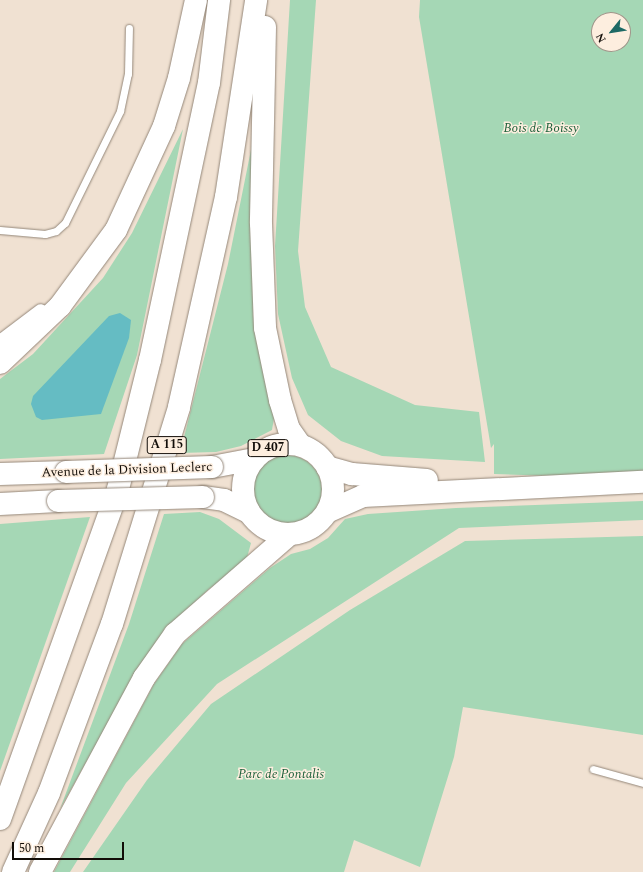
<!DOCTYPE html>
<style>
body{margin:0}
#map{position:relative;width:643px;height:872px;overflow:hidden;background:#f0e1d2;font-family:Spectral,serif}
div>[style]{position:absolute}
.green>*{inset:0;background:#a5d7b5}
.round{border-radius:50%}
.water>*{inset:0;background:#65bcc3}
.roads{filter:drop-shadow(0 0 1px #948779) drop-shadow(0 0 1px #948779)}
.service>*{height:7px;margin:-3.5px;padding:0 3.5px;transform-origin:3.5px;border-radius:3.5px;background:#fff}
.minor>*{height:14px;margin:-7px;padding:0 7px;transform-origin:7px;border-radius:7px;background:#fff}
.primary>*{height:22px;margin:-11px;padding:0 11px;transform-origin:11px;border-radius:11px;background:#fff}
.primary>.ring{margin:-11px;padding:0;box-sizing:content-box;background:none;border:22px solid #fff;border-radius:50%}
.motorway>*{height:22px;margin:-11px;padding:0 11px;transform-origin:11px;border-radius:11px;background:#fff}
.bridges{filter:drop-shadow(0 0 1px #948779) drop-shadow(0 0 1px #948779)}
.primary-bridge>*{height:22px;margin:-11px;padding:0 11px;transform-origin:11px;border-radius:11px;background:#fff}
span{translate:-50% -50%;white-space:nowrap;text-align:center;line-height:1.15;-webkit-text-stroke:3px #fdeedf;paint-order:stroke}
.shield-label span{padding:1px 3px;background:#fdeedf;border:1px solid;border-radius:3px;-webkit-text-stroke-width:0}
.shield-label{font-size:12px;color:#120d08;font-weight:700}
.park-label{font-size:13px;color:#1e613b;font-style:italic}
.street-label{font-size:13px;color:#120d08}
.north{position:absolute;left:591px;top:12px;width:40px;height:40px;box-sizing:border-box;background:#fdeedf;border:1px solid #9f9489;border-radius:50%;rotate:240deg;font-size:11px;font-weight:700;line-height:16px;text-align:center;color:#120d08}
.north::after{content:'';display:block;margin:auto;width:14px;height:18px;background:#1d6965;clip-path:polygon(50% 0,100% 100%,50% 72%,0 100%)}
.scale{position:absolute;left:12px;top:842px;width:112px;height:18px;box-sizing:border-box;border:2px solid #120d08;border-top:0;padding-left:5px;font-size:12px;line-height:14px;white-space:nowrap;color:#120d08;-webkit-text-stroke:3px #fdeedf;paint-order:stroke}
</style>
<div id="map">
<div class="green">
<i style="clip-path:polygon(290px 0,316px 0,298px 251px,305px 307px,331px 367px,415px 405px,479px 412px,485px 462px,382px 456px,341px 441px,308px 415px,292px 378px,278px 314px,275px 246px)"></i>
<i style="clip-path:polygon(evenodd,420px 0,643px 0,643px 472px,552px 476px,494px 474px,494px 444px,491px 448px,419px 17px,420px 0,599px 20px,623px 20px,623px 44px,599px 44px,599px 20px)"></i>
<i style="clip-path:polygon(257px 120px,253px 314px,274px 418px,272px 430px,241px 446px,216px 452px,180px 453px,228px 264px)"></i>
<i style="clip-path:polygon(183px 129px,137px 355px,104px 454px,0 459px,0 379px,33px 354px,103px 278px,132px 233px)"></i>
<i class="round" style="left:252px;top:455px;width:70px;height:70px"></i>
<i style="clip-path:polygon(643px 501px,643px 520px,459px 528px,217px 684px,126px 783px,70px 872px,54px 872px,154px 684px,182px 644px,270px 568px,291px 554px,310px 549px,328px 538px,345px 519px,368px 514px,456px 508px)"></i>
<i style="clip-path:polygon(200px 512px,219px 519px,251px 543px,245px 565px,209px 589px,168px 628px,136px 673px,60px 809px,129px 624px,164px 514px)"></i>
<i style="clip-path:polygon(90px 517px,0 771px,0 524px)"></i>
<i style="clip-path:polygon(643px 536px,643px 735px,463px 707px,454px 757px,420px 867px,354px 840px,344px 872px,83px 872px,147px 780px,211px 704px,350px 610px,465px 541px)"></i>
</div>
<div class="water">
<i style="clip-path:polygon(120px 313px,131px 320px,129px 338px,101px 414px,42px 420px,36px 417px,31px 404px,33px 396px,109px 316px)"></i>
</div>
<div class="roads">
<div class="service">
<i style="left:0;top:230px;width:45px;rotate:5.1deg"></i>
<i style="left:45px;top:234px;width:11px;rotate:-15deg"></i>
<i style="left:56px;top:231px;width:12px;rotate:-42deg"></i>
<i style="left:65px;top:223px;width:125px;rotate:-63.8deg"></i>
<i style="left:120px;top:111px;width:38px;rotate:-78deg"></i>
<i style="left:128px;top:74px;width:46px;rotate:-88.8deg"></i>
<i style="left:593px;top:769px;width:52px;rotate:15.6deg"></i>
</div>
<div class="minor">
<i style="left:0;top:342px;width:51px;rotate:-37.1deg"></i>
</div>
<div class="primary">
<i class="ring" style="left:243px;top:444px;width:68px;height:68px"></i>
<i style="left:212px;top:467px;width:43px;rotate:-10.8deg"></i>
<i style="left:327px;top:467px;width:26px;rotate:16deg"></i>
<i style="left:352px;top:474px;width:75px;rotate:4.6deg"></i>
<i style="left:0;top:474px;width:66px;rotate:-1.7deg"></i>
<i style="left:203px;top:497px;width:21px;rotate:8deg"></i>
<i style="left:224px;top:500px;width:28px;rotate:26deg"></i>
<i style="left:0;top:504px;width:58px;rotate:-3deg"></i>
<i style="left:327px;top:512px;width:39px;rotate:-24deg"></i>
<i style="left:363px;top:496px;width:280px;rotate:-2.9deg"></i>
</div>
<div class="motorway">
<i style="left:265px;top:27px;width:196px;rotate:91.2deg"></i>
<i style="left:261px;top:223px;width:105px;rotate:87.8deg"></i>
<i style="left:265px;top:328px;width:74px;rotate:78.2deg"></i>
<i style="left:280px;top:400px;width:30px;rotate:73deg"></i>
<i style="left:289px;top:429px;width:19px;rotate:55deg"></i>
<i style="left:0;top:363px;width:83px;rotate:-43.5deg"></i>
<i style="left:60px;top:306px;width:94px;rotate:-53.6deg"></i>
<i style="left:116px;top:230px;width:115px;rotate:-65.2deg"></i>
<i style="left:164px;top:126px;width:50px;rotate:-72.6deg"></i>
<i style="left:179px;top:78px;width:80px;rotate:-77.7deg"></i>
<i style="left:0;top:819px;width:350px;rotate:-70.3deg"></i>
<i style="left:118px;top:489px;width:133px;rotate:-76.1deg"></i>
<i style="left:150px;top:360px;width:283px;rotate:-78deg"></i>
<i style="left:209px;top:83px;width:84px;rotate:-83.1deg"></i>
<i style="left:13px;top:872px;width:87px;rotate:-65.5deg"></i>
<i style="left:49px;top:793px;width:180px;rotate:-69.6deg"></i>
<i style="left:112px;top:624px;width:227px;rotate:-72.8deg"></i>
<i style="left:179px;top:407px;width:215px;rotate:-77.4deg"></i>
<i style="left:226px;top:197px;width:199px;rotate:-81.3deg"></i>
<i style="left:40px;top:872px;width:220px;rotate:-61.8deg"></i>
<i style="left:144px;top:678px;width:54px;rotate:-54.8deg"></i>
<i style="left:175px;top:634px;width:152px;rotate:-41deg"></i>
</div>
</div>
<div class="bridges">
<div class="primary-bridge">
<i style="left:66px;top:472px;width:146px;rotate:-2deg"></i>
<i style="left:58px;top:501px;width:145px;rotate:-1.6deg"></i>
</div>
</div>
<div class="shield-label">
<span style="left:167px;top:445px">A 115</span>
<span style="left:268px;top:448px">D 407</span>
</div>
<div class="park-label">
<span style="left:541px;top:128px">Bois de Boissy</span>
<span style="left:281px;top:774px">Parc de Pontalis</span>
</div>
<div class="street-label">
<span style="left:127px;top:470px;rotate:-2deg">Avenue de la Division Leclerc</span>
</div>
<div class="north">N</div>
<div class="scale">50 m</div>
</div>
